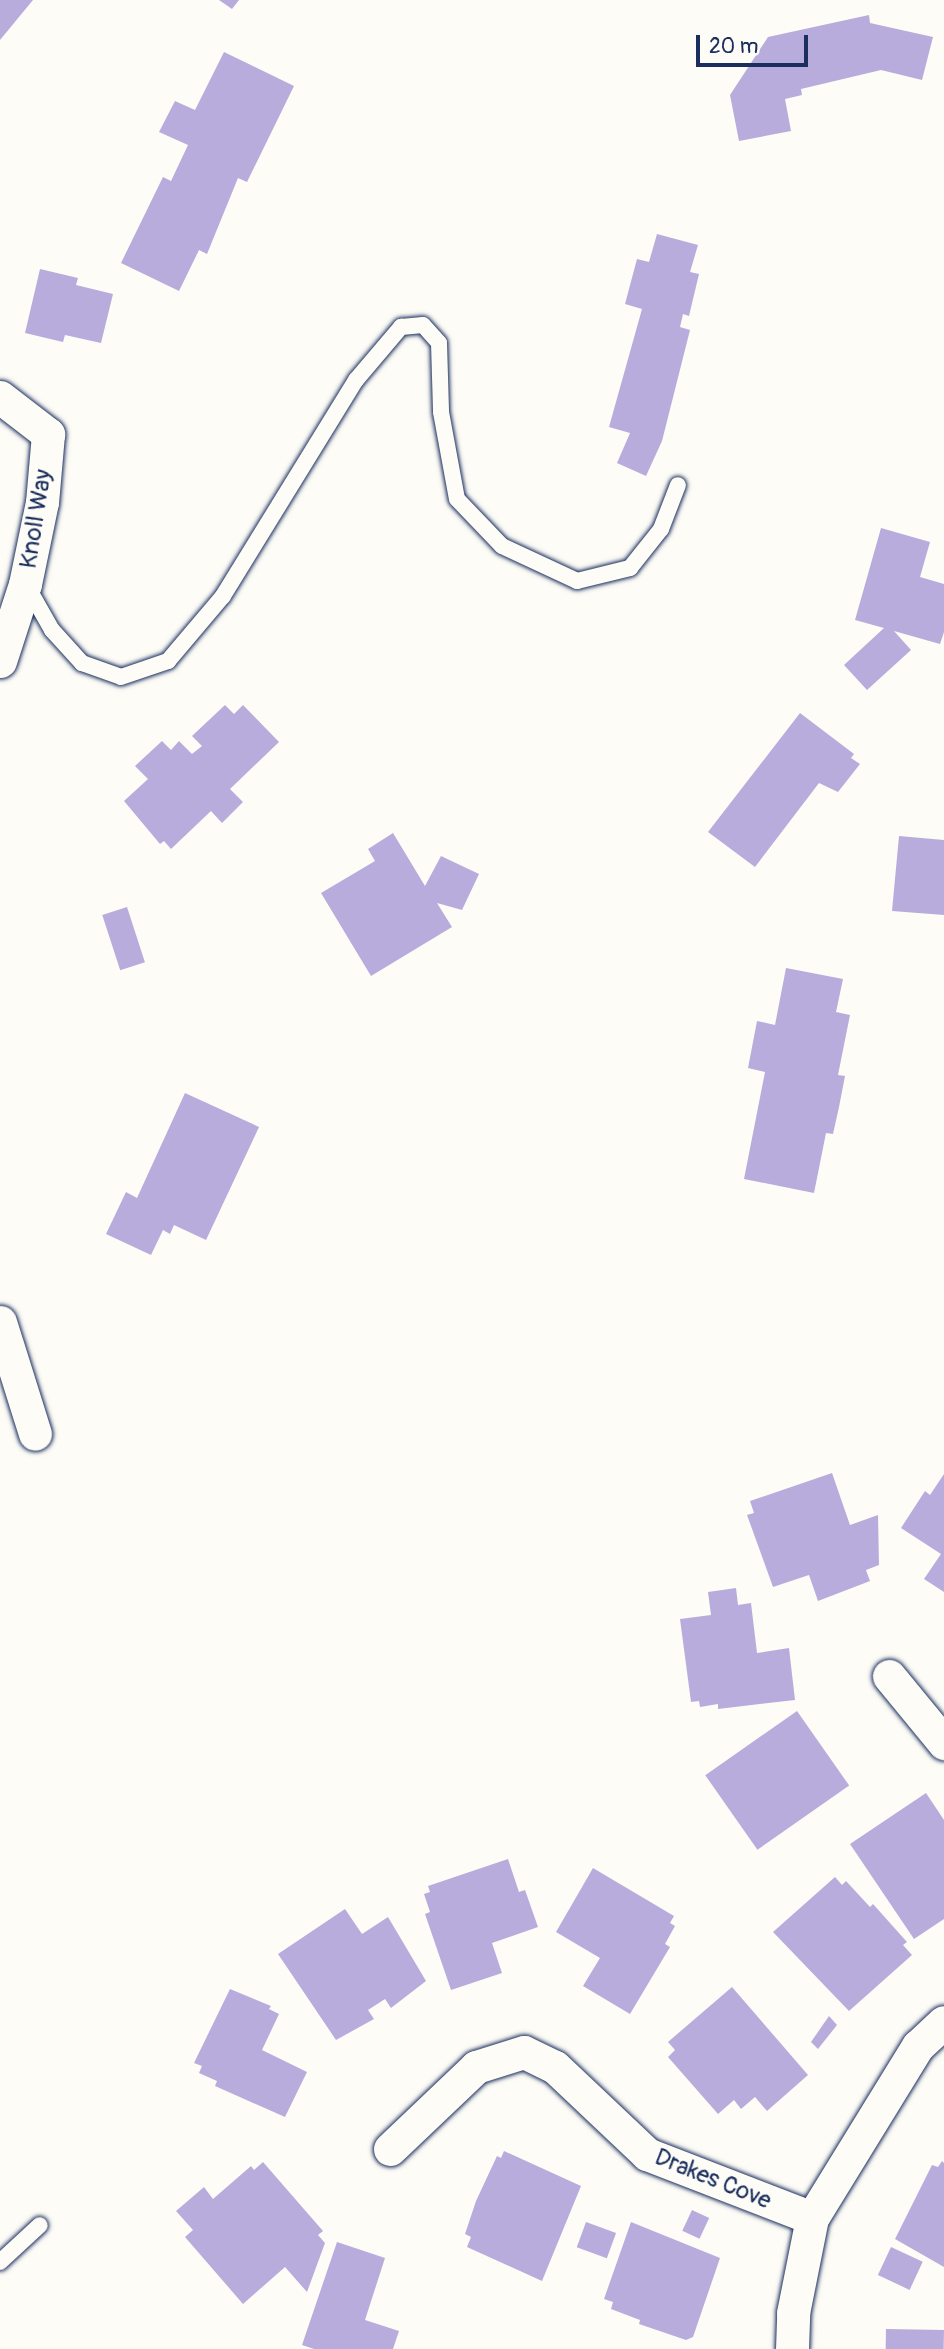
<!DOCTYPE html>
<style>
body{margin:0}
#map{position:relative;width:944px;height:2349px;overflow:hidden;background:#fdfcf7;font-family:Pangolin,sans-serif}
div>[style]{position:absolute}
.building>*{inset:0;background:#b8acdd;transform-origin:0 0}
.roads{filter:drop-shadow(0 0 2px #1b2f5e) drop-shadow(0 0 2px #1b2f5e)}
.lane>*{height:16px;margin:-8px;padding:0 8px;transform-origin:8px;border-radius:8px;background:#fdfcf7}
.street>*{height:33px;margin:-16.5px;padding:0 16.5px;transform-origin:16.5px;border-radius:16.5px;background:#fdfcf7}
span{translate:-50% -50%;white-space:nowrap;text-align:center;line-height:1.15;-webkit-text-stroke:5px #fdfcf7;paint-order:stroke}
.street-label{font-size:24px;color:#1b2f5e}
.scale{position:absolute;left:696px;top:35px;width:112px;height:32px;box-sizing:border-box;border:4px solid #1b2f5e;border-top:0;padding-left:9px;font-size:21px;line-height:24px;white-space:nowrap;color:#1b2f5e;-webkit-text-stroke:5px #fdfcf7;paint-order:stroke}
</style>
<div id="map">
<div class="building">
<i style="clip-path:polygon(0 0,33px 0,0 40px)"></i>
<i style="clip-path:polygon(219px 0,239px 0,232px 9px)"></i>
<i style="clip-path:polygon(869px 15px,870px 23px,933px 37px,922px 80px,881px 70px,801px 89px,802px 95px,785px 99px,791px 131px,739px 141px,730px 95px,768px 37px)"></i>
<i style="clip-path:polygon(224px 52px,294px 86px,247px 182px,238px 178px,207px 254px,199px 250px,179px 291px,121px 263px,163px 177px,171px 181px,188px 145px,159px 132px,175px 101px,195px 110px)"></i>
<i style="clip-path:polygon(657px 234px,698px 245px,690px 272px,699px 274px,689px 316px,683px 314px,680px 327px,690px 330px,662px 441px,646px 476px,617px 463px,630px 433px,609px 427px,642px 309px,625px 304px,637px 259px,649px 262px)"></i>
<i style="clip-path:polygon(40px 269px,78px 278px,76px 285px,113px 294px,101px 343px,65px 335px,63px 342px,25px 333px)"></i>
<i style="clip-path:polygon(881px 528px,930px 542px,920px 577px,944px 584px,944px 632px,940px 644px,894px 631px,911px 650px,867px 690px,844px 665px,884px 628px,855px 620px)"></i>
<i style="clip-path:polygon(225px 705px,234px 714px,243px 705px,279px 742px,230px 789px,243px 802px,222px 823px,211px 811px,171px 849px,164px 841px,160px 844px,124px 801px,148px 779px,135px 766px,162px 741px,171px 750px,179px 741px,192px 754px,202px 746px,192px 736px)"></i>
<i style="clip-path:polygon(800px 713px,854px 754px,851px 758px,860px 764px,838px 792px,819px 783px,755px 867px,708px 832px)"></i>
<i style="clip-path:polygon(393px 833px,425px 886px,441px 856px,479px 874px,462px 910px,437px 903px,452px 927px,371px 976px,321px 893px,375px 861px,368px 849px)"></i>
<i style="clip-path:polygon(899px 836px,944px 840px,944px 915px,892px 911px)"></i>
<i style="left:127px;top:907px;width:58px;height:26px;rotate:72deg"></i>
<i style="clip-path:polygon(786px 968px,843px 979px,836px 1012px,850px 1015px,838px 1075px,845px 1076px,839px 1107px,833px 1134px,826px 1133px,814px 1193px,744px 1179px,765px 1072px,748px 1068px,757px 1021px,775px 1025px)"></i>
<i style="clip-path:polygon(185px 1093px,259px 1127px,206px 1240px,174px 1225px,170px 1234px,163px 1230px,151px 1255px,106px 1234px,126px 1192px,137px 1198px)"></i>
<i style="clip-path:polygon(832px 1473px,850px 1525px,878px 1515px,879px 1565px,866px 1570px,870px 1581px,818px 1601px,809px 1575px,773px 1587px,747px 1515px,754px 1513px,750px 1501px)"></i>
<i style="clip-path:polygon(944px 1474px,944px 1592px,924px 1579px,941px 1554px,901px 1528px,925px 1491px,930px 1495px)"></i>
<i style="clip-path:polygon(736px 1588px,738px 1605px,751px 1603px,757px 1653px,789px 1648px,795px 1700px,718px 1709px,718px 1704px,700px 1707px,699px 1701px,691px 1702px,680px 1619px,711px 1615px,708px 1592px)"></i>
<i style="left:797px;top:1711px;width:91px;height:112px;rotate:55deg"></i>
<i style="clip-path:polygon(926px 1793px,944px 1820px,944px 1919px,914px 1939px,850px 1844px)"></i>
<i style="clip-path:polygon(508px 1859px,519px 1892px,525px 1890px,538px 1927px,492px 1943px,502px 1973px,451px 1990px,425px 1914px,430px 1912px,424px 1894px,430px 1892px,428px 1886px)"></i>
<i style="clip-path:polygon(593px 1868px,674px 1916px,670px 1923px,675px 1926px,665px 1944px,670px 1947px,630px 2014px,583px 1986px,600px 1958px,556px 1932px)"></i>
<i style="clip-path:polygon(835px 1877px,842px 1885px,846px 1881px,870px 1907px,873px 1904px,907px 1942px,903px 1945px,912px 1955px,849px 2011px,773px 1932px)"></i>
<i style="clip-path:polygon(345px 1909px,362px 1934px,388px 1917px,426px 1981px,391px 2008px,385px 1999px,368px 2010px,374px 2019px,336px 2040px,278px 1954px)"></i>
<i style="clip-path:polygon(732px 1987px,808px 2075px,767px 2111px,755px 2097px,741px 2109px,734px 2100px,718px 2114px,668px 2057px,675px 2050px,668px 2042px)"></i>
<i style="clip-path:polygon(230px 1989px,271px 2006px,269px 2009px,279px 2014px,262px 2050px,307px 2072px,285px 2117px,215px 2086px,217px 2081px,199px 2073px,202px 2066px,194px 2063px)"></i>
<i style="clip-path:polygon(829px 2016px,837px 2025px,818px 2049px,811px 2042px)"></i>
<i style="clip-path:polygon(504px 2151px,581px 2186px,542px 2281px,467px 2247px,471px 2237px,465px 2234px,476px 2201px,497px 2156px,501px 2158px)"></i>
<i style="clip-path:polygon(942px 2161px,944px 2163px,944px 2267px,895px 2239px,932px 2165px,938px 2167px)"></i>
<i style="clip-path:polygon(263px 2162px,323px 2231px,318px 2235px,325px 2243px,307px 2292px,285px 2267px,243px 2304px,185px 2237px,193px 2230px,176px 2211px,204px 2187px,213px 2199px,251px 2166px,254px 2170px)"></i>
<i style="left:692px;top:2210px;width:19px;height:23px;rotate:25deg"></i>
<i style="left:586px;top:2222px;width:32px;height:27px;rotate:20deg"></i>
<i style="clip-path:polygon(631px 2222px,720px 2258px,693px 2337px,686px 2340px,639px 2324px,640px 2320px,611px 2309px,613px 2302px,604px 2299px)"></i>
<i style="clip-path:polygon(337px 2242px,385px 2258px,365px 2320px,399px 2331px,393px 2349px,314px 2349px,302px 2345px)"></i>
<i style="left:891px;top:2247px;width:35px;height:31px;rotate:25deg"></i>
<i style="left:886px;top:2329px;width:58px;height:20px;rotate:1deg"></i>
</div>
<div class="roads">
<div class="lane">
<i style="left:27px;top:586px;width:51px;rotate:60.4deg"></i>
<i style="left:52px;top:630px;width:45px;rotate:47.7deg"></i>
<i style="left:82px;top:663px;width:41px;rotate:19.7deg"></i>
<i style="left:121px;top:677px;width:50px;rotate:-18.8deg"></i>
<i style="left:168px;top:661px;width:85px;rotate:-49.8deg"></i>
<i style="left:223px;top:596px;width:254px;rotate:-58.4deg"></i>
<i style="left:356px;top:380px;width:70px;rotate:-49.7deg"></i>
<i style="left:401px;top:327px;width:22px;rotate:-5deg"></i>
<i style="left:423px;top:325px;width:24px;rotate:48deg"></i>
<i style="left:439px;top:343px;width:69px;rotate:88.3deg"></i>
<i style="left:441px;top:412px;width:88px;rotate:79.6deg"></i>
<i style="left:457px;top:499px;width:65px;rotate:46.2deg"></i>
<i style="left:502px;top:546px;width:83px;rotate:25deg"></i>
<i style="left:577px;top:581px;width:55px;rotate:-13.8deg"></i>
<i style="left:630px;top:568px;width:50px;rotate:-51.5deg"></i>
<i style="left:661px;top:529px;width:47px;rotate:-68.9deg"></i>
<i style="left:0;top:2262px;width:54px;rotate:-42.8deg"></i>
</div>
<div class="street">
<i style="left:0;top:397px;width:61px;rotate:37.6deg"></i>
<i style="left:48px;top:434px;width:68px;rotate:95deg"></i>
<i style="left:42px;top:502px;width:84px;rotate:101.7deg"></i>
<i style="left:25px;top:584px;width:81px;rotate:108deg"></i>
<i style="left:0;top:1322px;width:117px;rotate:72.6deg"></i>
<i style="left:889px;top:1676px;width:87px;rotate:50.6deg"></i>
<i style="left:390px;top:2149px;width:119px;rotate:-43.6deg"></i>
<i style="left:476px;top:2067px;width:50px;rotate:-17.4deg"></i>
<i style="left:524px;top:2052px;width:34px;rotate:26deg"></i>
<i style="left:555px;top:2067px;width:127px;rotate:43.4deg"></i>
<i style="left:647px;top:2154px;width:177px;rotate:21.2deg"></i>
<i style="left:792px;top:2349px;width:36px;rotate:-88deg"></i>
<i style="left:793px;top:2313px;width:97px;rotate:-78.7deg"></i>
<i style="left:812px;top:2218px;width:202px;rotate:-58.4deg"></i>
<i style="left:918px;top:2046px;width:35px;rotate:-43deg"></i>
</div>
</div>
<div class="street-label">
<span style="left:36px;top:519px;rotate:-81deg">Knoll Way</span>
<span style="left:713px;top:2179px;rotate:22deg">Drakes Cove</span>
</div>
<div class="scale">20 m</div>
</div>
